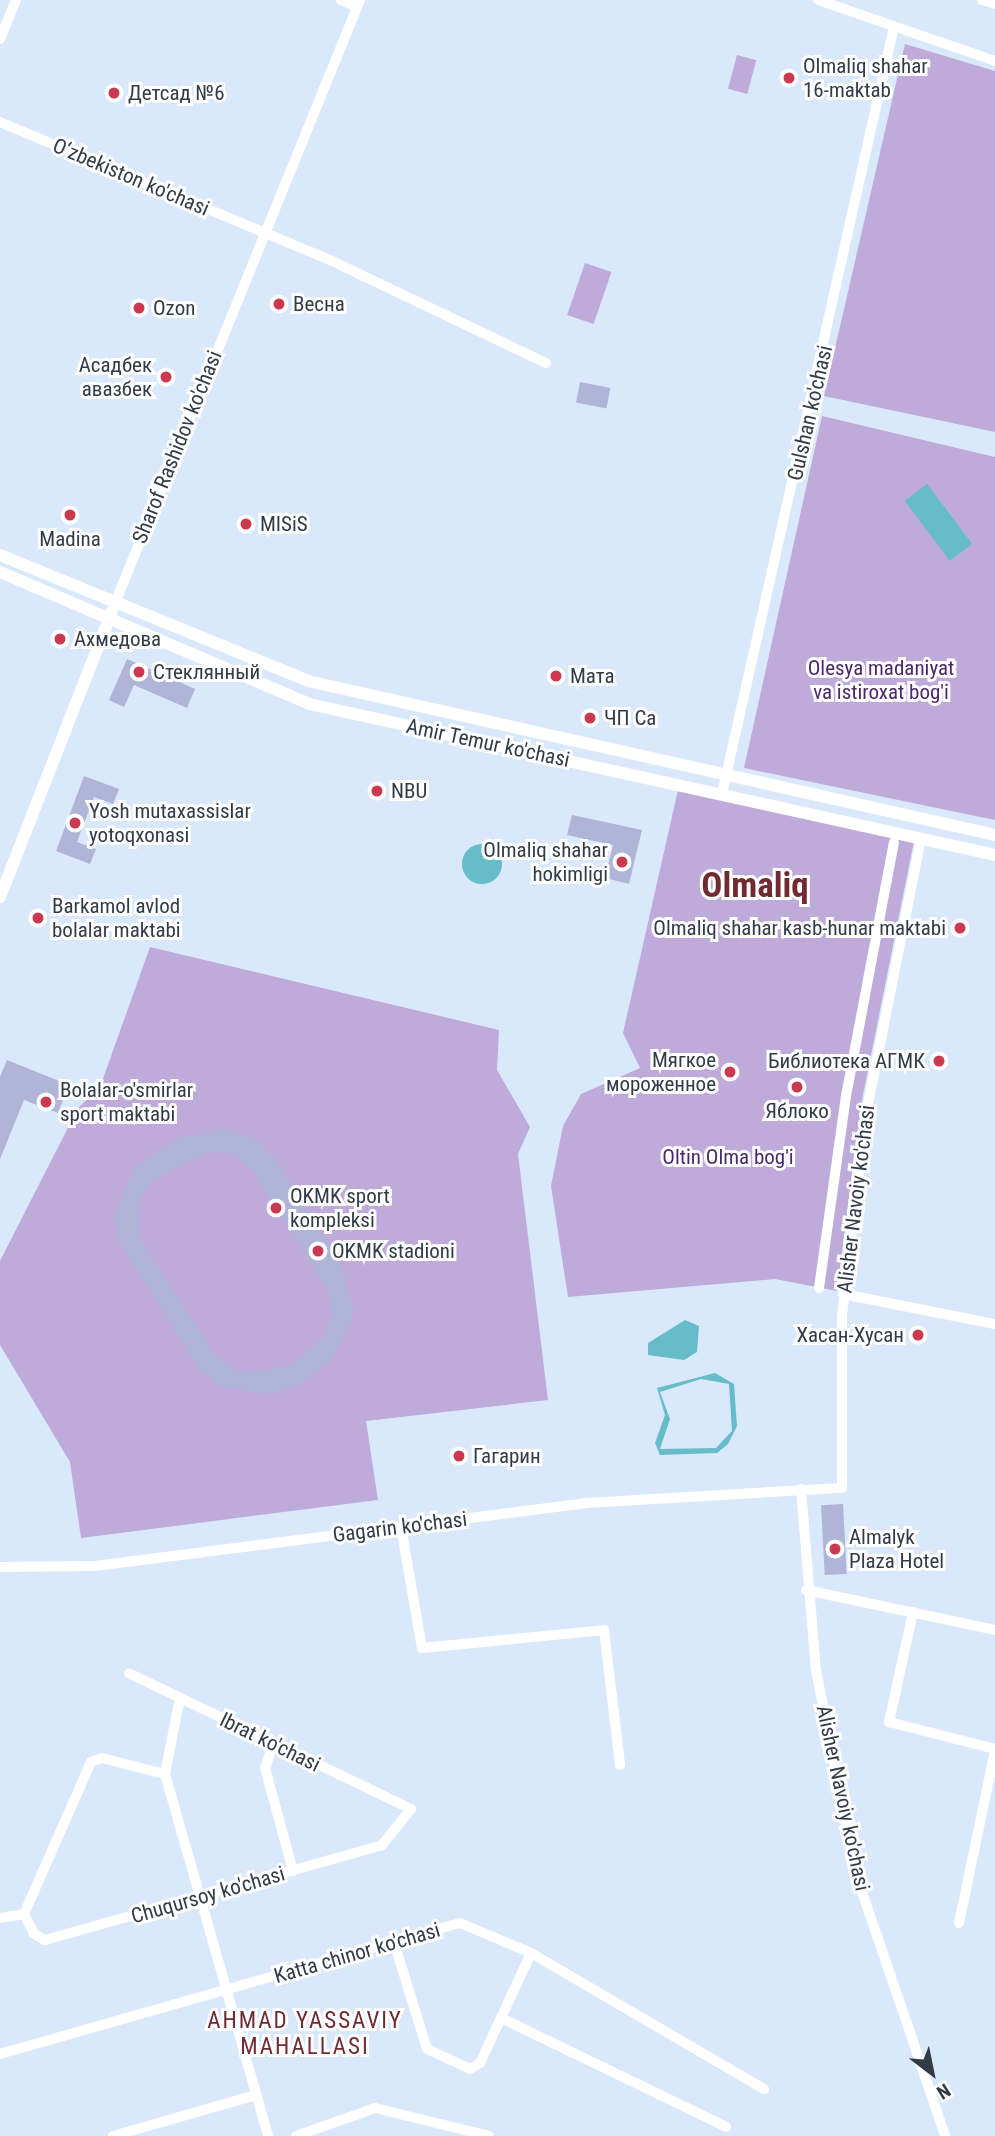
<!DOCTYPE html>
<meta charset="utf-8">
<style>
body{margin:0}
#map{position:relative;width:995px;height:2136px;overflow:hidden;background:#dae8fb;font-family:"Roboto Condensed",sans-serif}
div>[style]{position:absolute}
.green>*{inset:0;background:#beabd9;transform-origin:0 0}
.water>*{inset:0;background:#66bdc9;transform-origin:0 0}
.round{border-radius:50%}
.building>*{inset:0;background:#b0b4d7;transform-origin:0 0}
.minor>*{height:10px;margin:-5px;padding:0 5px;transform-origin:5px;border-radius:5px;background:#fff}
.major>*{height:12px;margin:-6px;padding:0 6px;transform-origin:6px;border-radius:6px;background:#fff}
.dots>*{width:19px;height:19px;translate:-50% -50%;box-sizing:border-box;border:4px solid #fff;border-radius:50%}
span{translate:-50% -50%;white-space:nowrap;text-align:center;line-height:1.15;-webkit-text-stroke:6px #fff;paint-order:stroke}
.poi-label{font-size:21px;color:#323b48}
.left{translate:0 -50%;text-align:left}
.right{translate:-100% -50%;text-align:right}
.street-label{font-size:21px;color:#323b48}
.park-label{font-size:21px;color:#4a286c}
.neighbourhood-label{font-size:23px;color:#702a32;letter-spacing:2px}
.town-label{font-size:35px;color:#702a32;font-weight:700}
.north{position:absolute;left:897px;top:2038px;width:70px;height:70px;-webkit-text-stroke:5px #fff;paint-order:stroke;rotate:148deg;font-size:19px;font-weight:700;line-height:28px;text-align:center;color:#323b48}
.north::after{content:'';display:block;margin:auto;width:24px;height:32px;background:#323b48;clip-path:polygon(50% 0,100% 100%,50% 72%,0 100%)}
</style>
<div id="map">
<div class="green">
<i style="clip-path:polygon(905px 44px,995px 71px,995px 432px,824px 396px)"></i>
<i style="left:737px;top:55px;width:20px;height:35px;rotate:15deg"></i>
<i style="left:585px;top:263px;width:28px;height:55px;rotate:19deg"></i>
<i style="clip-path:polygon(822px 416px,995px 457px,995px 820px,744px 768px)"></i>
<i style="clip-path:polygon(678px 790px,914px 841px,862px 1100px,837px 1291px,775px 1279px,568px 1297px,551px 1186px,563px 1126px,581px 1094px,640px 1068px,623px 1033px)"></i>
<i style="clip-path:polygon(150px 947px,499px 1030px,497px 1070px,530px 1127px,518px 1154px,548px 1400px,366px 1421px,378px 1500px,81px 1538px,70px 1462px,0 1345px,0 1261px,78px 1108px,100px 1087px)"></i>
</div>
<div class="water">
<i style="left:927px;top:484px;width:75px;height:28px;rotate:53deg"></i>
<i class="round" style="left:462px;top:844px;width:40px;height:40px"></i>
<i style="clip-path:polygon(685px 1320px,699px 1326px,697px 1352px,684px 1360px,648px 1355px,648px 1343px)"></i>
<i style="clip-path:polygon(evenodd,715px 1373px,734px 1384px,737px 1426px,728px 1444px,717px 1453px,660px 1455px,655px 1443px,665px 1415px,657px 1388px,715px 1373px,701px 1379px,729px 1384px,732px 1431px,716px 1448px,660px 1449px,670px 1419px,660px 1392px,701px 1379px)"></i>
</div>
<div class="building">
<i style="left:580px;top:382px;width:31px;height:21px;rotate:11deg"></i>
<i style="clip-path:polygon(127px 659px,195px 689px,187px 708px,134px 685px,124px 707px,109px 700px)"></i>
<i style="clip-path:polygon(84px 776px,119px 789px,113px 804px,94px 797px,77px 842px,96px 849px,90px 864px,56px 851px)"></i>
<i style="clip-path:polygon(572px 815px,642px 830px,629px 884px,605px 878px,613px 845px,567px 835px)"></i>
<i style="clip-path:polygon(7px 1060px,69px 1085px,58px 1113px,24px 1100px,0 1159px,0 1077px)"></i>
<i style="clip-path:polygon(evenodd,224px 1129px,260px 1142px,277px 1163px,341px 1265px,353px 1306px,351px 1324px,331px 1360px,299px 1385px,269px 1394px,219px 1386px,200px 1370px,117px 1238px,114px 1215px,134px 1168px,176px 1139px,224px 1129px,210px 1151px,234px 1154px,254px 1172px,328px 1290px,332px 1315px,324px 1336px,290px 1367px,240px 1373px,216px 1357px,141px 1240px,139px 1199px,152px 1181px,210px 1151px)"></i>
<i style="left:843px;top:1504px;width:70px;height:22px;rotate:87deg"></i>
</div>
<div class="minor">
<i style="left:341px;top:0;width:17px;rotate:24deg"></i>
<i style="left:818px;top:0;width:187px;rotate:19deg"></i>
<i style="left:982px;top:0;width:14px;rotate:17deg"></i>
<i style="left:0;top:39px;width:42px;rotate:-67.7deg"></i>
<i style="left:0;top:122px;width:360px;rotate:22.7deg"></i>
<i style="left:332px;top:261px;width:237px;rotate:25.5deg"></i>
<i style="left:115px;top:603px;width:651px;rotate:-67.89deg"></i>
<i style="left:722px;top:794px;width:782px;rotate:-77.37deg"></i>
<i style="left:819px;top:1288px;width:194px;rotate:-82deg"></i>
<i style="left:846px;top:1096px;width:258px;rotate:-79.3deg"></i>
<i style="left:843px;top:1294px;width:155px;rotate:11.2deg"></i>
<i style="left:801px;top:1489px;width:182px;rotate:85.3deg"></i>
<i style="left:816px;top:1670px;width:205px;rotate:79deg"></i>
<i style="left:855px;top:1871px;width:280px;rotate:71.2deg"></i>
<i style="left:401px;top:1527px;width:123px;rotate:80.2deg"></i>
<i style="left:422px;top:1648px;width:183px;rotate:-5.6deg"></i>
<i style="left:604px;top:1630px;width:136px;rotate:83.2deg"></i>
<i style="left:0;top:1567px;width:95px;rotate:-0.6deg"></i>
<i style="left:95px;top:1566px;width:496px;rotate:-7.3deg"></i>
<i style="left:587px;top:1503px;width:255px;rotate:-3.4deg"></i>
<i style="left:842px;top:1488px;width:172px;rotate:-90deg"></i>
<i style="left:842px;top:1316px;width:198px;rotate:-83.3deg"></i>
<i style="left:865px;top:1119px;width:287px;rotate:-78.7deg"></i>
<i style="left:806px;top:1590px;width:193px;rotate:11.9deg"></i>
<i style="left:913px;top:1612px;width:113px;rotate:102.3deg"></i>
<i style="left:889px;top:1722px;width:109px;rotate:14.3deg"></i>
<i style="left:180px;top:1698px;width:77px;rotate:101.2deg"></i>
<i style="left:165px;top:1774px;width:376px;rotate:74.1deg"></i>
<i style="left:273px;top:1744px;width:25px;rotate:108deg"></i>
<i style="left:265px;top:1768px;width:107px;rotate:74.8deg"></i>
<i style="left:24px;top:1914px;width:166px;rotate:-66.2deg"></i>
<i style="left:91px;top:1762px;width:12px;rotate:-20deg"></i>
<i style="left:102px;top:1758px;width:65px;rotate:14.3deg"></i>
<i style="left:0;top:1918px;width:24px;rotate:-9deg"></i>
<i style="left:24px;top:1914px;width:22px;rotate:63deg"></i>
<i style="left:34px;top:1934px;width:13px;rotate:29deg"></i>
<i style="left:45px;top:1940px;width:350px;rotate:-15.7deg"></i>
<i style="left:382px;top:1845px;width:46px;rotate:-51.1deg"></i>
<i style="left:411px;top:1809px;width:313px;rotate:-154.3deg"></i>
<i style="left:959px;top:1923px;width:176px;rotate:-78.2deg"></i>
<i style="left:394px;top:1942px;width:112px;rotate:72.9deg"></i>
<i style="left:427px;top:2049px;width:47px;rotate:24.9deg"></i>
<i style="left:470px;top:2069px;width:12px;rotate:-31deg"></i>
<i style="left:480px;top:2063px;width:121px;rotate:-65.1deg"></i>
<i style="left:501px;top:2018px;width:250px;rotate:25.8deg"></i>
<i style="left:0;top:2054px;width:478px;rotate:-15.9deg"></i>
<i style="left:460px;top:1923px;width:77px;rotate:22.9deg"></i>
<i style="left:531px;top:1953px;width:270px;rotate:30.3deg"></i>
<i style="left:113px;top:2136px;width:149px;rotate:-16deg"></i>
<i style="left:296px;top:2136px;width:84px;rotate:-19.5deg"></i>
<i style="left:375px;top:2108px;width:117px;rotate:13.8deg"></i>
</div>
<div class="major">
<i style="left:0;top:555px;width:333px;rotate:22.2deg"></i>
<i style="left:308px;top:681px;width:704px;rotate:12.63deg"></i>
<i style="left:0;top:572px;width:336px;rotate:23.1deg"></i>
<i style="left:309px;top:704px;width:702px;rotate:12.41deg"></i>
<i style="left:0;top:897px;width:307px;rotate:-68.6deg"></i>
</div>
<div class="dots">
<i style="left:789px;top:78px;background:#ca3950"></i>
<i style="left:114px;top:93px;background:#ca3950"></i>
<i style="left:279px;top:304px;background:#ca3950"></i>
<i style="left:139px;top:308px;background:#ca3950"></i>
<i style="left:166px;top:377px;background:#ca3950"></i>
<i style="left:70px;top:515px;background:#ca3950"></i>
<i style="left:246px;top:524px;background:#ca3950"></i>
<i style="left:60px;top:639px;background:#ca3950"></i>
<i style="left:139px;top:672px;background:#ca3950"></i>
<i style="left:556px;top:676px;background:#ca3950"></i>
<i style="left:590px;top:718px;background:#ca3950"></i>
<i style="left:377px;top:791px;background:#ca3950"></i>
<i style="left:75px;top:823px;background:#ca3950"></i>
<i style="left:622px;top:862px;background:#ca3950"></i>
<i style="left:38px;top:918px;background:#ca3950"></i>
<i style="left:960px;top:928px;background:#ca3950"></i>
<i style="left:939px;top:1061px;background:#ca3950"></i>
<i style="left:730px;top:1072px;background:#ca3950"></i>
<i style="left:797px;top:1087px;background:#ca3950"></i>
<i style="left:46px;top:1102px;background:#ca3950"></i>
<i style="left:276px;top:1208px;background:#ca3950"></i>
<i style="left:318px;top:1251px;background:#ca3950"></i>
<i style="left:918px;top:1335px;background:#ca3950"></i>
<i style="left:459px;top:1456px;background:#ca3950"></i>
<i style="left:835px;top:1549px;background:#ca3950"></i>
</div>
<div class="poi-label">
<span class="left" style="left:803px;top:78px">Olmaliq shahar<br>16-maktab</span>
<span class="left" style="left:128px;top:93px">Детсад №6</span>
<span class="left" style="left:293px;top:304px">Весна</span>
<span class="left" style="left:153px;top:308px">Ozon</span>
<span class="right" style="left:152px;top:377px">Асадбек<br>авазбек</span>
<span class="left" style="left:260px;top:524px">MISiS</span>
<span style="left:70px;top:539px">Madina</span>
<span class="left" style="left:74px;top:639px">Ахмедова</span>
<span class="left" style="left:153px;top:672px">Стеклянный</span>
<span class="left" style="left:570px;top:676px">Мата</span>
<span class="left" style="left:604px;top:718px">ЧП Са</span>
<span class="left" style="left:391px;top:791px">NBU</span>
<span class="left" style="left:89px;top:823px">Yosh mutaxassislar<br>yotoqxonasi</span>
<span class="right" style="left:608px;top:862px">Olmaliq shahar<br>hokimligi</span>
<span class="left" style="left:52px;top:918px">Barkamol avlod<br>bolalar maktabi</span>
<span class="right" style="left:946px;top:928px">Olmaliq shahar kasb-hunar maktabi</span>
<span class="right" style="left:716px;top:1072px">Мягкое<br>мороженное</span>
<span class="right" style="left:925px;top:1061px">Библиотека АГМК</span>
<span class="left" style="left:60px;top:1102px">Bolalar-o'smirlar<br>sport maktabi</span>
<span style="left:797px;top:1111px">Яблоко</span>
<span class="left" style="left:290px;top:1208px">OKMK sport<br>kompleksi</span>
<span class="left" style="left:332px;top:1251px">OKMK stadioni</span>
<span class="right" style="left:904px;top:1335px">Хасан-Хусан</span>
<span class="left" style="left:473px;top:1456px">Гагарин</span>
<span class="left" style="left:849px;top:1549px">Almalyk<br>Plaza Hotel</span>
</div>
<div class="street-label">
<span style="left:131px;top:177px;rotate:23deg">O‘zbekiston ko'chasi</span>
<span style="left:810px;top:413px;rotate:-77deg">Gulshan ko'chasi</span>
<span style="left:177px;top:447px;rotate:-68deg">Sharof Rashidov ko'chasi</span>
<span style="left:488px;top:743px;rotate:12deg">Amir Temur ko'chasi</span>
<span style="left:856px;top:1199px;rotate:-83deg">Alisher Navoiy ko'chasi</span>
<span style="left:400px;top:1527px;rotate:-7deg">Gagarin ko'chasi</span>
<span style="left:270px;top:1742px;rotate:26deg">Ibrat ko'chasi</span>
<span style="left:843px;top:1798px;rotate:78deg">Alisher Navoiy ko'chasi</span>
<span style="left:208px;top:1895px;rotate:-16deg">Chuqursoy ko'chasi</span>
<span style="left:357px;top:1953px;rotate:-16deg">Katta chinor ko'chasi</span>
</div>
<div class="park-label">
<span style="left:881px;top:680px">Olesya madaniyat<br>va istiroxat bog'i</span>
<span style="left:728px;top:1157px">Oltin Olma bog'i</span>
</div>
<div class="neighbourhood-label">
<span style="left:305px;top:2034px">AHMAD YASSAVIY<br>MAHALLASI</span>
</div>
<div class="town-label">
<span style="left:755px;top:886px">Olmaliq</span>
</div>
<div class="north">N</div>
</div>
